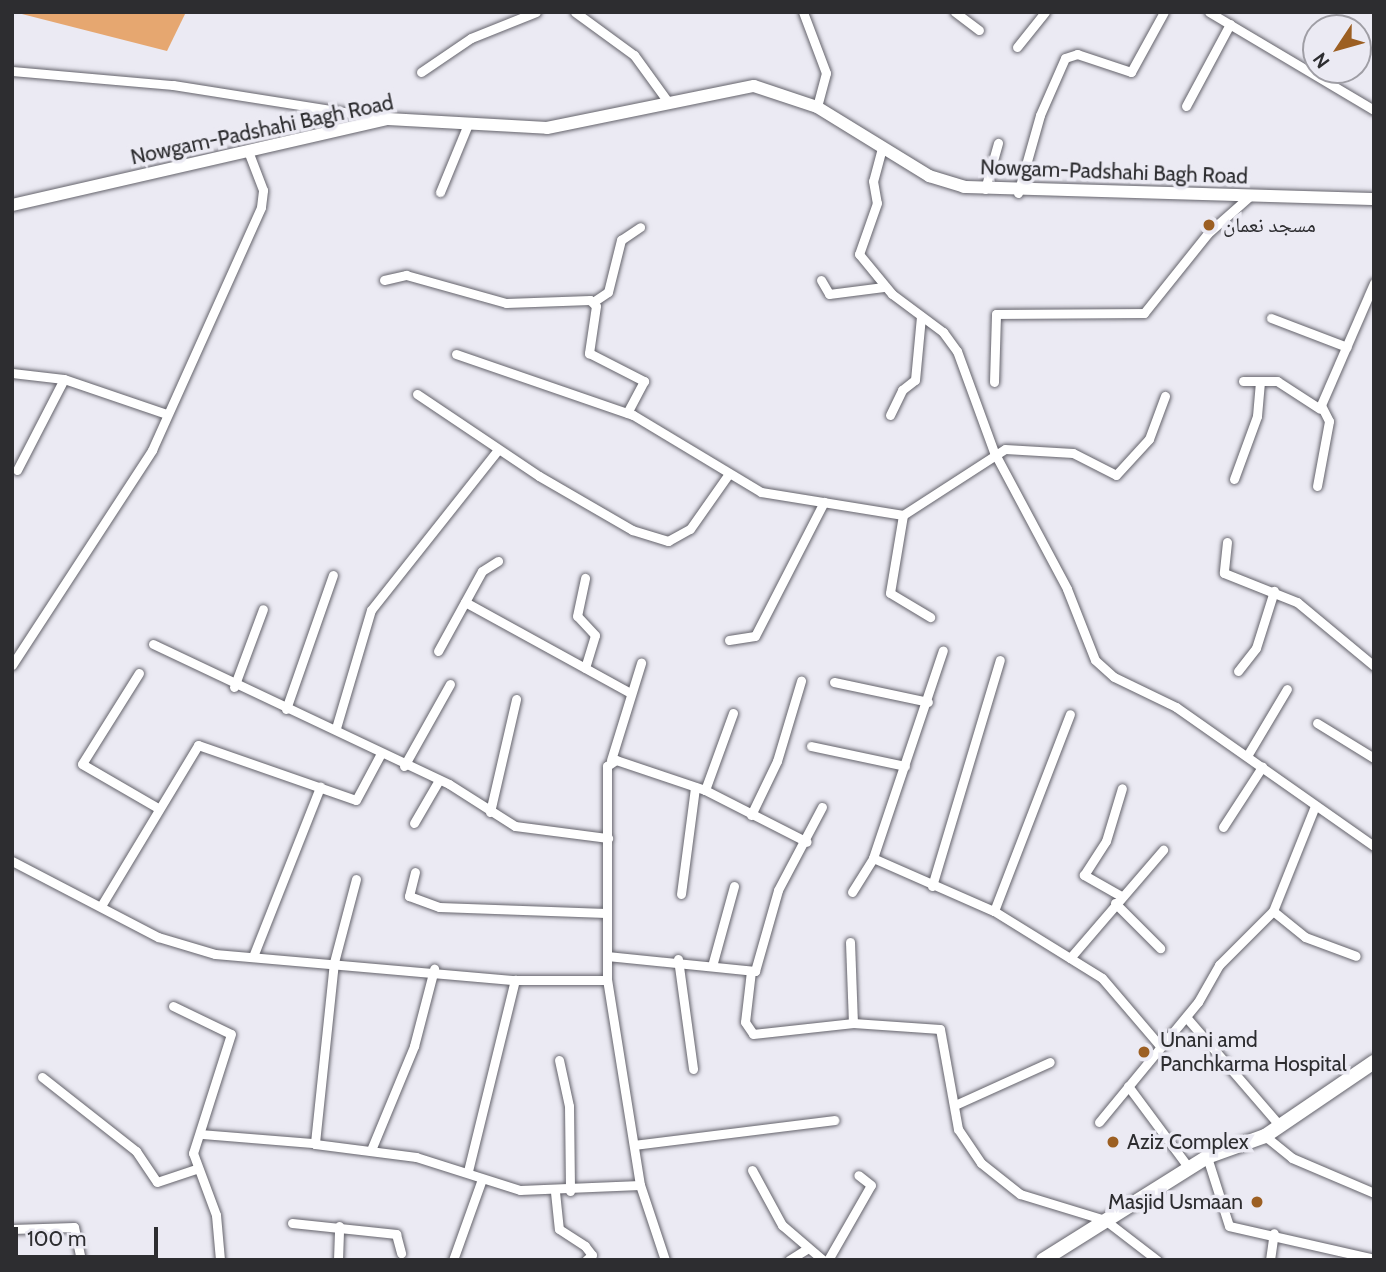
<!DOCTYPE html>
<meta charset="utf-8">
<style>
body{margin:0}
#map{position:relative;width:1386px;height:1272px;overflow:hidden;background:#ebeaf3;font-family:Cabin,"Noto Naskh Arabic",sans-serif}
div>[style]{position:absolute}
.forest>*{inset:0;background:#e6a770}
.roads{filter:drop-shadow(0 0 2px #64636b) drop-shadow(0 0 2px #64636b)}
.minor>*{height:9px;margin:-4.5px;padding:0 4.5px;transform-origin:4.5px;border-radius:4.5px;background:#fff}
.secondary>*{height:12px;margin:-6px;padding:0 6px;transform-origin:6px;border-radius:6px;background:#fff}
.primary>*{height:14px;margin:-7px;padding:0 7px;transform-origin:7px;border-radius:7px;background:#fff}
.dots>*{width:19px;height:19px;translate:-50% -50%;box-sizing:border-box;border:4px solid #ebeaf3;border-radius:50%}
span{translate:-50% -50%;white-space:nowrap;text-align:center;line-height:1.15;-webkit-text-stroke:7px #ebeaf3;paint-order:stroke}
.street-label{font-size:21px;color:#2d2d30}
.poi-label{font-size:21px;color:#2d2d30}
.left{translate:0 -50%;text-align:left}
.right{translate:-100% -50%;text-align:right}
.frame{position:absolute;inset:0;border:14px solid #2d2d30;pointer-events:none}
.north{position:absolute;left:1302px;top:14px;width:70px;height:70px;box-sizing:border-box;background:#ebeaf3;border:2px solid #9f9ea5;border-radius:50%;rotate:234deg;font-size:19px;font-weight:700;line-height:28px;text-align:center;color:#2d2d30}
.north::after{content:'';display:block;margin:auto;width:24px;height:32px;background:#9c5f22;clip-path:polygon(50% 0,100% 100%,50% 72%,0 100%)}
.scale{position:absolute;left:14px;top:1227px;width:144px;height:32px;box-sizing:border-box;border:4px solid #2d2d30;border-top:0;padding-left:9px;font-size:21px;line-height:24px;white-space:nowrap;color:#2d2d30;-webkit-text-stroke:5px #ebeaf3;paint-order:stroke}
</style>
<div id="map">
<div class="forest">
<i style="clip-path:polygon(14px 12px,186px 12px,167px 51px)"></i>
</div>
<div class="roads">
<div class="minor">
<i style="left:575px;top:12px;width:73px;rotate:36.1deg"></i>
<i style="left:634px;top:55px;width:58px;rotate:54.1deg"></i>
<i style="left:803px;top:12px;width:65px;rotate:69.3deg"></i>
<i style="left:826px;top:73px;width:35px;rotate:105deg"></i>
<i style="left:955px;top:12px;width:30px;rotate:37deg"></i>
<i style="left:1209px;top:12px;width:192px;rotate:30.7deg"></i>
<i style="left:1017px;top:47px;width:45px;rotate:-51.3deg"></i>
<i style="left:12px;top:71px;width:162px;rotate:5deg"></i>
<i style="left:173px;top:85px;width:212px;rotate:9deg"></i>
<i style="left:421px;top:72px;width:60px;rotate:-34.2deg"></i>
<i style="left:471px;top:38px;width:70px;rotate:-21.8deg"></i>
<i style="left:1186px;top:106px;width:93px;rotate:-61.8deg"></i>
<i style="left:882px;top:148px;width:34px;rotate:105deg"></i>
<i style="left:873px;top:181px;width:22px;rotate:80deg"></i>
<i style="left:877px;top:203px;width:54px;rotate:109.4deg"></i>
<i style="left:859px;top:254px;width:52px;rotate:50.5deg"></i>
<i style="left:892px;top:294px;width:64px;rotate:36.7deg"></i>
<i style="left:943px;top:332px;width:24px;rotate:54deg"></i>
<i style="left:957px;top:351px;width:108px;rotate:69.9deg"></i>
<i style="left:994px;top:452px;width:155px;rotate:61.9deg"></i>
<i style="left:1067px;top:589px;width:76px;rotate:68.5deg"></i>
<i style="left:1095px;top:660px;width:25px;rotate:42deg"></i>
<i style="left:1114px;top:677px;width:69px;rotate:25.8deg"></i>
<i style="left:1176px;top:707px;width:242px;rotate:35.1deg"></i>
<i style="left:985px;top:189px;width:48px;rotate:-74.2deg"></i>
<i style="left:440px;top:192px;width:74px;rotate:-67.6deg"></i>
<i style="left:1018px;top:193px;width:81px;rotate:-74.2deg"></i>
<i style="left:1040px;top:115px;width:62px;rotate:-66.3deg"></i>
<i style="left:1065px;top:58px;width:13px;rotate:-18deg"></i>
<i style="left:1077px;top:54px;width:57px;rotate:18.4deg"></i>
<i style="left:1131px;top:72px;width:68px;rotate:-61.2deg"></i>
<i style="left:384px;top:280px;width:23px;rotate:-13deg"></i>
<i style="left:406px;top:275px;width:104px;rotate:15.6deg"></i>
<i style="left:506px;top:303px;width:84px;rotate:-2deg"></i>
<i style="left:590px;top:300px;width:8px;rotate:45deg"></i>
<i style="left:596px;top:306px;width:48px;rotate:98.5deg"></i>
<i style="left:589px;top:353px;width:62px;rotate:27deg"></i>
<i style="left:644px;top:381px;width:36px;rotate:118deg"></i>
<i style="left:821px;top:280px;width:16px;rotate:60deg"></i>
<i style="left:829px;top:294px;width:55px;rotate:-7.3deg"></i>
<i style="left:593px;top:302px;width:18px;rotate:-34deg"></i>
<i style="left:608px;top:292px;width:54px;rotate:-76deg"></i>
<i style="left:621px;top:240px;width:23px;rotate:-34deg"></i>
<i style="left:1271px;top:318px;width:81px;rotate:20.9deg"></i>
<i style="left:456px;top:354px;width:187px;rotate:19deg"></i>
<i style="left:633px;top:415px;width:149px;rotate:31deg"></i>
<i style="left:761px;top:492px;width:144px;rotate:9.2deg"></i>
<i style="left:903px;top:515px;width:121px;rotate:-32.9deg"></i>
<i style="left:1005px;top:449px;width:68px;rotate:3.4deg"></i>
<i style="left:1073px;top:453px;width:48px;rotate:27.1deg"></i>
<i style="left:1116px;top:475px;width:49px;rotate:-47.5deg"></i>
<i style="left:1149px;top:439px;width:46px;rotate:-69.6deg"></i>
<i style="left:12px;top:373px;width:52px;rotate:6.6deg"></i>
<i style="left:64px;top:379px;width:106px;rotate:18.8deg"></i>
<i style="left:1243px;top:381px;width:34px"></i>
<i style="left:1277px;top:381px;width:51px;rotate:33.1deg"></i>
<i style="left:994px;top:382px;width:68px;rotate:-88.3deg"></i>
<i style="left:996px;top:314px;width:148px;rotate:-0.4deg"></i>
<i style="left:1144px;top:313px;width:102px;rotate:-51.3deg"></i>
<i style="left:1208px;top:233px;width:56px;rotate:-41.4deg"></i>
<i style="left:417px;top:394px;width:147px;rotate:33.9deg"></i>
<i style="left:539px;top:476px;width:108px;rotate:30.1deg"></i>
<i style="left:632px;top:530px;width:38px;rotate:17deg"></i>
<i style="left:668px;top:541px;width:25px;rotate:-29deg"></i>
<i style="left:690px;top:529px;width:66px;rotate:-54.9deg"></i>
<i style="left:890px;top:415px;width:28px;rotate:-64deg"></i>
<i style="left:902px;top:390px;width:16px;rotate:-38deg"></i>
<i style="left:915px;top:380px;width:64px;rotate:-84.6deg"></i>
<i style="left:17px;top:470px;width:102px;rotate:-62.7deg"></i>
<i style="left:1234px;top:479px;width:67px;rotate:-69.9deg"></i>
<i style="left:1257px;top:416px;width:35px;rotate:-85deg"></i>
<i style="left:1317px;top:486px;width:66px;rotate:-79.5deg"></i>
<i style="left:1329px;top:421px;width:18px;rotate:-117deg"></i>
<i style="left:1321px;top:405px;width:133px;rotate:-66.5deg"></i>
<i style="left:903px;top:515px;width:79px;rotate:99.5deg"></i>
<i style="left:890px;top:593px;width:47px;rotate:31deg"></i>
<i style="left:1227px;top:542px;width:31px;rotate:96deg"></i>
<i style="left:1224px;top:573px;width:79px;rotate:21.7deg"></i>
<i style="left:1297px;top:602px;width:100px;rotate:39.7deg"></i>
<i style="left:465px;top:602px;width:187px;rotate:28.8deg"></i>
<i style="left:729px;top:640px;width:26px;rotate:-9deg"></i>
<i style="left:755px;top:636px;width:151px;rotate:-62.8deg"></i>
<i style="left:153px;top:644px;width:327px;rotate:25.3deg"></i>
<i style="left:449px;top:784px;width:78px;rotate:32.5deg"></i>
<i style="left:515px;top:826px;width:94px;rotate:7.4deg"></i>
<i style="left:438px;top:651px;width:91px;rotate:-61.2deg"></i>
<i style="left:482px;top:571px;width:19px;rotate:-32deg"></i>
<i style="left:12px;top:665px;width:257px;rotate:-56.9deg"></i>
<i style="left:152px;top:450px;width:266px;rotate:-65.8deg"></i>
<i style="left:261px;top:207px;width:17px;rotate:-83deg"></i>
<i style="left:263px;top:190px;width:39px;rotate:-111deg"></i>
<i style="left:585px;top:668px;width:34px;rotate:-73deg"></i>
<i style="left:595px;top:635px;width:26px;rotate:-133deg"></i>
<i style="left:577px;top:616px;width:39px;rotate:-78deg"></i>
<i style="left:1238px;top:671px;width:29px;rotate:-52deg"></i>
<i style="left:1256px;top:648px;width:60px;rotate:-72.5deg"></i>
<i style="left:139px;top:673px;width:107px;rotate:122.1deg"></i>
<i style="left:82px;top:764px;width:88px;rotate:30.1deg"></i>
<i style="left:834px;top:682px;width:96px;rotate:12deg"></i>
<i style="left:234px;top:687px;width:83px;rotate:-69.6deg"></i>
<i style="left:286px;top:709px;width:142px;rotate:-70.7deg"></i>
<i style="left:1317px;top:723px;width:67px;rotate:31.6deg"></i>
<i style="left:336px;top:728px;width:123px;rotate:-73.5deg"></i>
<i style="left:371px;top:610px;width:203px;rotate:-51.6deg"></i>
<i style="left:811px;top:746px;width:96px;rotate:12deg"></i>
<i style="left:1247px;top:756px;width:78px;rotate:-59.2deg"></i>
<i style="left:611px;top:760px;width:102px;rotate:-72.8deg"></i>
<i style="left:404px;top:766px;width:94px;rotate:-60.7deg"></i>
<i style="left:705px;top:790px;width:82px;rotate:-70deg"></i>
<i style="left:490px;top:812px;width:116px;rotate:-77deg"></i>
<i style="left:751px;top:815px;width:60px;rotate:-64.3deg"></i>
<i style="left:777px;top:761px;width:84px;rotate:-73.3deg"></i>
<i style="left:414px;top:823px;width:50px;rotate:-59.8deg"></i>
<i style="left:1223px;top:827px;width:72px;rotate:-57deg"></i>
<i style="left:873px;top:858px;width:219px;rotate:-71.4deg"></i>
<i style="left:12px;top:861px;width:165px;rotate:27.5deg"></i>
<i style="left:158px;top:937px;width:59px;rotate:16.6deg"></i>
<i style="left:215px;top:954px;width:301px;rotate:5deg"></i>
<i style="left:515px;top:980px;width:92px"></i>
<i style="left:415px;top:872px;width:25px;rotate:104deg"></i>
<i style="left:409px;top:896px;width:32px;rotate:20deg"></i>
<i style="left:439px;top:907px;width:167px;rotate:2.1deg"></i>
<i style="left:356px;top:879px;width:86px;rotate:104.8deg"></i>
<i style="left:334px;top:962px;width:183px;rotate:96deg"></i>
<i style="left:315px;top:1144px;width:102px;rotate:7.3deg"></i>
<i style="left:416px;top:1157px;width:109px;rotate:17.6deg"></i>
<i style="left:520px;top:1190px;width:120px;rotate:-2.4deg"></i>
<i style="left:932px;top:886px;width:236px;rotate:-73.3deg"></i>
<i style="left:852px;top:892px;width:40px;rotate:-58deg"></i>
<i style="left:873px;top:858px;width:132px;rotate:23.7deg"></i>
<i style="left:994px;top:911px;width:127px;rotate:31.8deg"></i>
<i style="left:1102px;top:978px;width:89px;rotate:49.5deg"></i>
<i style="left:681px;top:894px;width:108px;rotate:-82.5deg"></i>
<i style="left:1121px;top:896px;width:43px;rotate:-150.4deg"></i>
<i style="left:1084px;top:875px;width:40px;rotate:-57.1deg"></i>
<i style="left:1106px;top:841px;width:55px;rotate:-73.2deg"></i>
<i style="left:1115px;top:903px;width:64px;rotate:45deg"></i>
<i style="left:101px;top:906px;width:188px;rotate:-58.9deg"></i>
<i style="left:198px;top:745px;width:167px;rotate:19.2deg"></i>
<i style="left:356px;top:800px;width:51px;rotate:-61.9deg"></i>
<i style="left:994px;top:911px;width:211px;rotate:-68.9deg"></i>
<i style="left:1273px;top:911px;width:41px;rotate:39.1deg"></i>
<i style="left:1305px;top:937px;width:54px;rotate:20.4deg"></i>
<i style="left:850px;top:942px;width:81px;rotate:87.9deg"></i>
<i style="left:254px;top:954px;width:180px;rotate:-68.4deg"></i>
<i style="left:607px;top:956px;width:149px;rotate:5.8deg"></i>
<i style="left:755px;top:971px;width:84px;rotate:-74.1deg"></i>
<i style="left:778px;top:890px;width:94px;rotate:-62.1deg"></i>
<i style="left:1070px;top:958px;width:143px;rotate:-49.3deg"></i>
<i style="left:678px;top:959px;width:111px;rotate:82.2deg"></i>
<i style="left:712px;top:966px;width:83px;rotate:-74.6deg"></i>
<i style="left:751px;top:971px;width:51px;rotate:96.7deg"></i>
<i style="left:745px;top:1022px;width:14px;rotate:56deg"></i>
<i style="left:753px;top:1034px;width:101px;rotate:-6.3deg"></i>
<i style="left:853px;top:1023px;width:87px;rotate:3.9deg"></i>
<i style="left:940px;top:1029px;width:102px;rotate:79.8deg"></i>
<i style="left:958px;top:1129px;width:41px;rotate:55.9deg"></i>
<i style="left:981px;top:1163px;width:50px;rotate:38.5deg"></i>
<i style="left:1020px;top:1194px;width:89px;rotate:17deg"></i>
<i style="left:1105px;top:1220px;width:66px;rotate:37.6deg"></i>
<i style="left:173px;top:1006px;width:64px;rotate:25.8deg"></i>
<i style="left:231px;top:1034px;width:125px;rotate:107.7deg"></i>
<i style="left:193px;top:1153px;width:66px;rotate:69.6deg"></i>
<i style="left:216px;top:1215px;width:45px;rotate:84.9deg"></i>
<i style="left:1186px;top:1017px;width:144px;rotate:49.2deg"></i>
<i style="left:559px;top:1060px;width:47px;rotate:77.7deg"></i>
<i style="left:569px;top:1106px;width:85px;rotate:89.3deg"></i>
<i style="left:42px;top:1077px;width:120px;rotate:38.2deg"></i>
<i style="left:136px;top:1151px;width:37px;rotate:56deg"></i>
<i style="left:157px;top:1182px;width:41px;rotate:-18.4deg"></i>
<i style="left:1128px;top:1086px;width:102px;rotate:53.4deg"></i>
<i style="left:955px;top:1105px;width:104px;rotate:-24.4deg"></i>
<i style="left:1099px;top:1122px;width:156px;rotate:-50.5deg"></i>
<i style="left:1198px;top:1002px;width:43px;rotate:-60.4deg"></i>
<i style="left:1219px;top:965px;width:76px;rotate:-45deg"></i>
<i style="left:1273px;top:911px;width:113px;rotate:-68.2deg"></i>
<i style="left:201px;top:1134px;width:113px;rotate:4.6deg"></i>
<i style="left:1265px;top:1136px;width:35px;rotate:39deg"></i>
<i style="left:1292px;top:1158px;width:89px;rotate:23.1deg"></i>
<i style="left:634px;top:1145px;width:202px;rotate:-7.1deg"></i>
<i style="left:371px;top:1150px;width:113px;rotate:-67.5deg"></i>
<i style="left:414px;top:1046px;width:80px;rotate:-75.4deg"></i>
<i style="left:1207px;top:1157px;width:72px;rotate:72.3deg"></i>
<i style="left:1229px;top:1226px;width:149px;rotate:12.8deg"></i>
<i style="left:752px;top:1170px;width:63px;rotate:61.4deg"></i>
<i style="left:782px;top:1225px;width:54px;rotate:40.5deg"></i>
<i style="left:468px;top:1171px;width:197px;rotate:-76.2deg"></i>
<i style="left:555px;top:1192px;width:37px;rotate:84deg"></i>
<i style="left:559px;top:1229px;width:31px;rotate:33deg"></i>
<i style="left:585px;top:1246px;width:11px;rotate:52deg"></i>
<i style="left:592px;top:1255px;width:8px;rotate:140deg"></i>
<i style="left:292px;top:1223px;width:105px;rotate:6deg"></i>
<i style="left:396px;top:1234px;width:20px;rotate:75deg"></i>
<i style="left:12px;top:1229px;width:62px;rotate:-1.8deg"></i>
<i style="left:74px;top:1227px;width:34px;rotate:78deg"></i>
<i style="left:338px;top:1260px;width:34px;rotate:-88deg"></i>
<i style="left:453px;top:1260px;width:86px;rotate:-70.3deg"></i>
<i style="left:665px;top:1260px;width:79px;rotate:-108.4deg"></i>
<i style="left:640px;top:1185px;width:208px;rotate:-99.1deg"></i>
<i style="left:607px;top:980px;width:214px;rotate:-90deg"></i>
<i style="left:607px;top:766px;width:11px;rotate:-34deg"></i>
<i style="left:616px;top:760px;width:94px;rotate:18.6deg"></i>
<i style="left:705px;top:790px;width:114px;rotate:27deg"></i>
<i style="left:789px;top:1260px;width:22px;rotate:-32deg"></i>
<i style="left:828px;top:1260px;width:86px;rotate:-60.2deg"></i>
<i style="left:871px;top:1185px;width:16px;rotate:-142deg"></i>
<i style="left:1270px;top:1260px;width:27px;rotate:-82deg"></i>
</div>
<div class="secondary">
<i style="left:12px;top:205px;width:386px;rotate:-12.9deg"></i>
<i style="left:388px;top:119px;width:159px;rotate:3.2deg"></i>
<i style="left:547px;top:128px;width:211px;rotate:-11.5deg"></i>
<i style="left:754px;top:86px;width:66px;rotate:18.4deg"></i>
<i style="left:817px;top:107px;width:132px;rotate:31.6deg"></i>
<i style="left:929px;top:176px;width:37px;rotate:17deg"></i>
<i style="left:964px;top:187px;width:410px;rotate:1.7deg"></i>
</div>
<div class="primary">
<i style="left:1043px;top:1260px;width:194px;rotate:-32.1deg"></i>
<i style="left:1207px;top:1157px;width:62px;rotate:-19.9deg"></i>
<i style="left:1265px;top:1136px;width:132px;rotate:-34.2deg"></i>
</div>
</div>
<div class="dots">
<i style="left:1209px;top:225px;background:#9c5f22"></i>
<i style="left:1144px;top:1052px;background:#9c5f22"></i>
<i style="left:1113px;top:1142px;background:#9c5f22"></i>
<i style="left:1257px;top:1202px;background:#9c5f22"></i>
</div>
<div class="street-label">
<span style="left:262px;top:130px;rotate:-12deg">Nowgam-Padshahi Bagh Road</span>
<span style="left:1114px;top:172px;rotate:2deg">Nowgam-Padshahi Bagh Road</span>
</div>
<div class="poi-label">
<span class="left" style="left:1223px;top:225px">مسجد نعمان</span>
<span class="left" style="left:1160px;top:1052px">Unani amd<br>Panchkarma Hospital</span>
<span class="left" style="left:1127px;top:1142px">Aziz Complex</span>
<span class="right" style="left:1243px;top:1202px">Masjid Usmaan</span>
</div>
<div class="frame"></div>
<div class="north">N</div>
<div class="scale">100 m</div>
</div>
